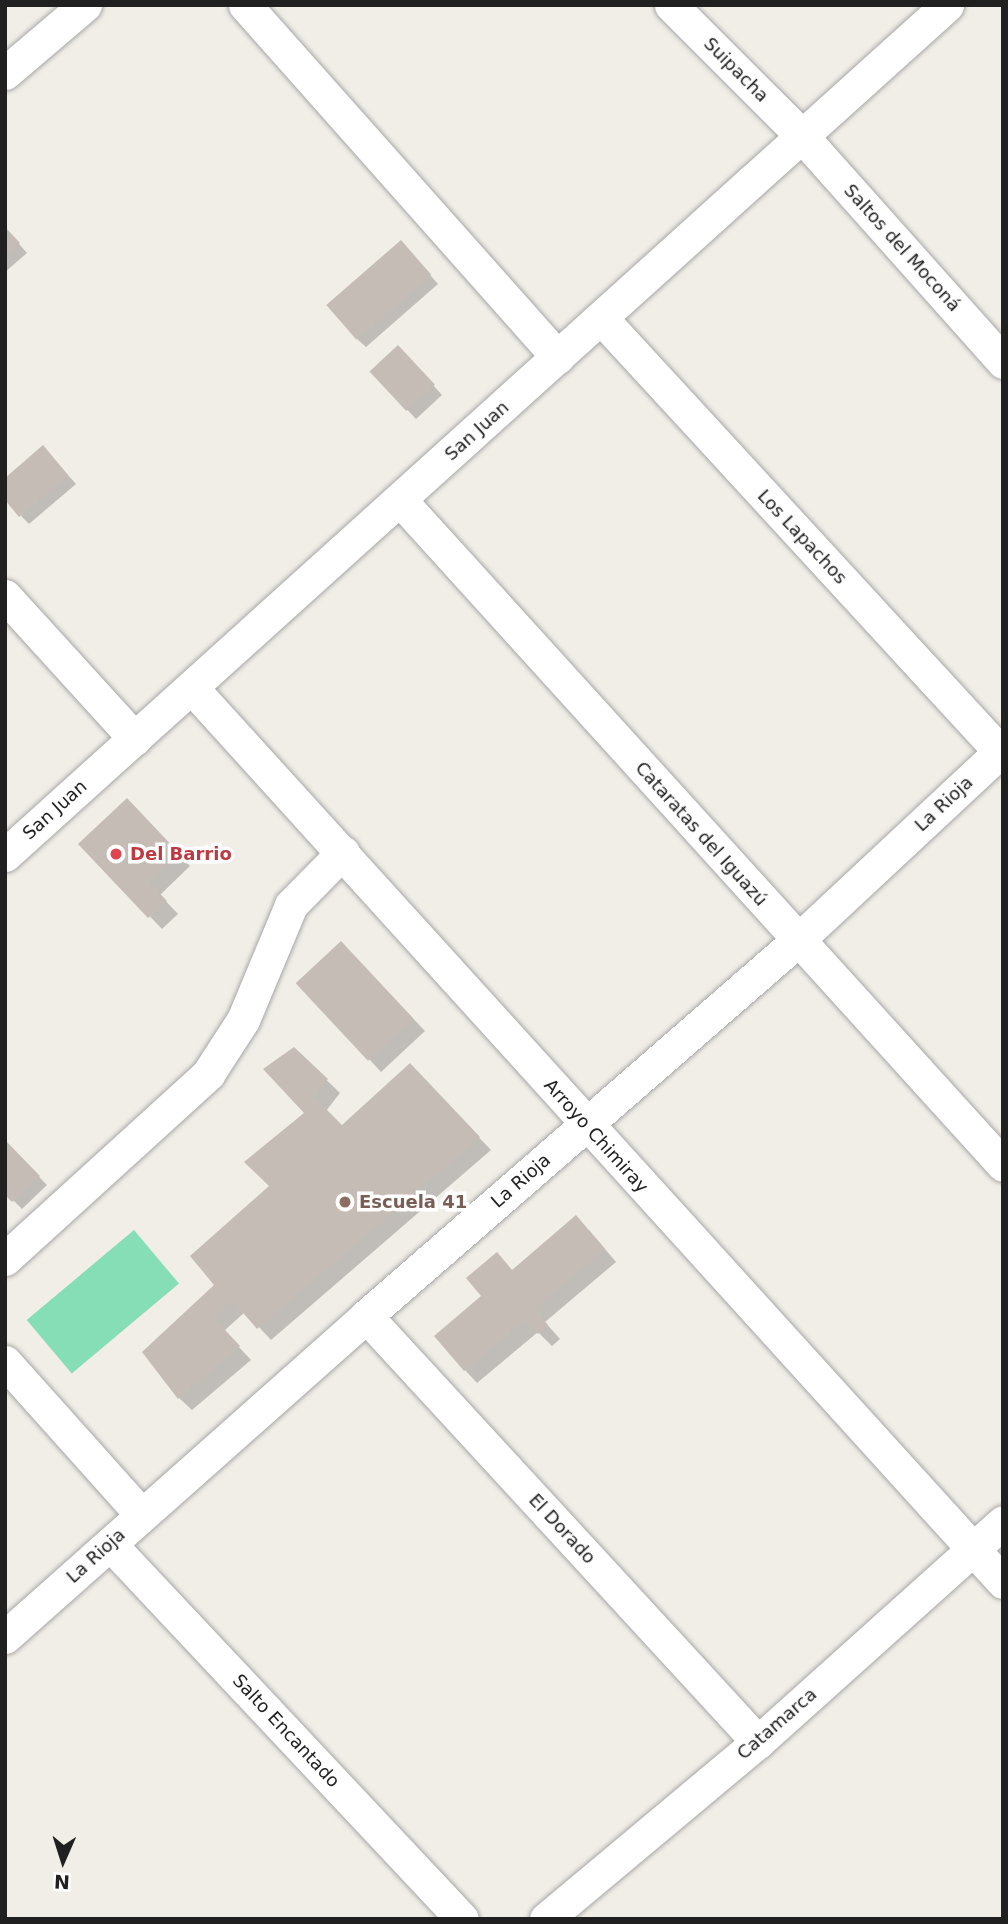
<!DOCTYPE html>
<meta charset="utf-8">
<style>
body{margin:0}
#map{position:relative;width:1008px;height:1924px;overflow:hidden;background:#f1ede7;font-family:"DejaVu Sans",sans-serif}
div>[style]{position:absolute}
.pitch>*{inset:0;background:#86deb7;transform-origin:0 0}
.shadow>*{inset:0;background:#0003}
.building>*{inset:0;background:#c6bcb6;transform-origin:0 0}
.roads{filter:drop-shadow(0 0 2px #a7a7a7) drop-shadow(0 0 2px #a7a7a7)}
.minor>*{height:33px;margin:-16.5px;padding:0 16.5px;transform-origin:16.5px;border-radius:16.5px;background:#fff}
.dots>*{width:19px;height:19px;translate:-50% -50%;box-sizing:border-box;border:4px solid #fff;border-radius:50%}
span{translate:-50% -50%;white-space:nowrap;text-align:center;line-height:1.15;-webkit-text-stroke:7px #fff;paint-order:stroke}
.street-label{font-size:18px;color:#202020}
.health-label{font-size:18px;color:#be3a42;font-weight:700}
.left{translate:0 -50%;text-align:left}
.education-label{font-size:18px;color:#785e54;font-weight:700}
.frame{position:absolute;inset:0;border:7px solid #202020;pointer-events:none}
.north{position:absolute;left:28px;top:1826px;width:70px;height:70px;-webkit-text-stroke:5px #fff;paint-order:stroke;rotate:183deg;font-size:19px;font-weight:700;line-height:28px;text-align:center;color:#202020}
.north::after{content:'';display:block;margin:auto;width:24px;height:32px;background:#202020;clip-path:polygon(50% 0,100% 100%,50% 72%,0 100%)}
</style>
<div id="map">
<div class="pitch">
<i style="left:134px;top:1230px;width:70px;height:140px;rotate:50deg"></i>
</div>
<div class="shadow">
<i style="clip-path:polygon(5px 228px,27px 253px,5px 272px)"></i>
<i style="clip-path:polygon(409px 251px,438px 284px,366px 347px,357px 339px)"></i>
<i style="clip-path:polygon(406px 355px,442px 395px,416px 419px,371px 371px)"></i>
<i style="clip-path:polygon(51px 456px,76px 484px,29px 524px,21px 516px)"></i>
<i style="clip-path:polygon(139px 813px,190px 866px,160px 895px,178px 914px,162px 929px,80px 844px)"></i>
<i style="clip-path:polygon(354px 956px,425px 1031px,381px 1072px,369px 1059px)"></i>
<i style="clip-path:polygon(294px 1049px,340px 1093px,326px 1111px,342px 1127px,422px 1078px,491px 1150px,271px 1340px,245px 1312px,224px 1331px,251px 1360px,192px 1410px,179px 1398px,216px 1285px,271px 1187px,307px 1114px)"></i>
<i style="clip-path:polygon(5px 1142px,47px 1185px,22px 1209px,5px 1192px)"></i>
<i style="clip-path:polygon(589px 1230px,616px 1262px,545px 1322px,560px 1339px,552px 1346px,538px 1332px,477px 1383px,465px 1370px,513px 1272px)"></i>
</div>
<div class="building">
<i style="clip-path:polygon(5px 227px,20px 243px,5px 257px)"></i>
<i style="left:401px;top:240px;width:46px;height:99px;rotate:49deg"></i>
<i style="left:398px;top:345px;width:54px;height:39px;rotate:47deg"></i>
<i style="clip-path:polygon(43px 445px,68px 475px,19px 517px,5px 500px,5px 478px)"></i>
<i style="clip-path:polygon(127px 798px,178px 852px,148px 881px,167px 901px,148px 918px,78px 844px)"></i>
<i style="left:341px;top:941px;width:106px;height:62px;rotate:47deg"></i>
<i style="clip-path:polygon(294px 1047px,328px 1079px,314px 1097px,342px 1125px,410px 1063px,480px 1137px,257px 1329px,232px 1300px,213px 1317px,240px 1346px,178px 1399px,142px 1352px,214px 1285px,190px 1256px,269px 1186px,244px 1162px,304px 1113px,263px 1069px)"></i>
<i style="clip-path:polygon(5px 1140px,40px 1176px,12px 1202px,5px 1195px)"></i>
<i style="clip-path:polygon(576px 1215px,605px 1249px,534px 1309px,548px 1325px,538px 1334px,525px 1320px,464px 1371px,434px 1336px,481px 1296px,466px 1278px,497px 1252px,512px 1270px)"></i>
</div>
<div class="roads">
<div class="minor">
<i style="left:245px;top:5px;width:471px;rotate:48.4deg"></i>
<i style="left:671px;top:5px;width:184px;rotate:45deg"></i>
<i style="left:801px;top:135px;width:304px;rotate:48.3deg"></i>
<i style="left:5px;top:73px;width:105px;rotate:-40.4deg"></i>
<i style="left:602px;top:319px;width:592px;rotate:47.39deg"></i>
<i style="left:401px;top:501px;width:896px;rotate:47.8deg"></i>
<i style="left:5px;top:596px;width:193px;rotate:47.7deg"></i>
<i style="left:192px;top:688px;width:1207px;rotate:47.79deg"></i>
<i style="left:5px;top:855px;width:1269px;rotate:-42.06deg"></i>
<i style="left:5px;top:1259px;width:275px;rotate:-42.3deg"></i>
<i style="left:208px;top:1074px;width:64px;rotate:-57.1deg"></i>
<i style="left:243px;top:1020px;width:125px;rotate:-67.3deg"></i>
<i style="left:291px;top:905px;width:74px;rotate:-45.5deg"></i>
<i style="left:366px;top:1316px;width:579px;rotate:47.38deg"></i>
<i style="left:5px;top:1362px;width:205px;rotate:48.2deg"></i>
<i style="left:110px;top:1544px;width:514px;rotate:46.81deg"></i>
<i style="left:5px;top:1637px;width:483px;rotate:-41.6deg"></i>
<i style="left:366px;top:1316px;width:571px;rotate:-41.03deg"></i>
<i style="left:797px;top:941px;width:282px;rotate:-43deg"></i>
<i style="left:546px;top:1919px;width:276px;rotate:-39.9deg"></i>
<i style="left:758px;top:1742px;width:329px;rotate:-41.9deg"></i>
</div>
</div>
<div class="dots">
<i style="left:116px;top:854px;background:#e0444e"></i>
<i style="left:345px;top:1202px;background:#8d6e63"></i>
</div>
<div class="street-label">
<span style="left:736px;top:70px;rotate:45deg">Suipacha</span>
<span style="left:902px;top:248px;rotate:48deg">Saltos del Moconá</span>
<span style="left:477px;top:431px;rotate:-42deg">San Juan</span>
<span style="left:802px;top:537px;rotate:47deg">Los Lapachos</span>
<span style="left:944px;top:804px;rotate:-43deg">La Rioja</span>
<span style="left:55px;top:810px;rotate:-42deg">San Juan</span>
<span style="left:701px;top:834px;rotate:48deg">Cataratas del Iguazú</span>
<span style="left:596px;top:1136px;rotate:48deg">Arroyo Chimiray</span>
<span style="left:521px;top:1181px;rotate:-41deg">La Rioja</span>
<span style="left:562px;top:1529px;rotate:47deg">El Dorado</span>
<span style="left:96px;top:1556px;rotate:-42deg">La Rioja</span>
<span style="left:777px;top:1724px;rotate:-41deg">Catamarca</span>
<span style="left:286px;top:1731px;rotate:47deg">Salto Encantado</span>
</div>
<div class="health-label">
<span class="left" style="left:130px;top:854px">Del Barrio</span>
</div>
<div class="education-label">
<span class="left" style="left:359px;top:1202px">Escuela 41</span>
</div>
<div class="frame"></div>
<div class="north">N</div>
</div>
